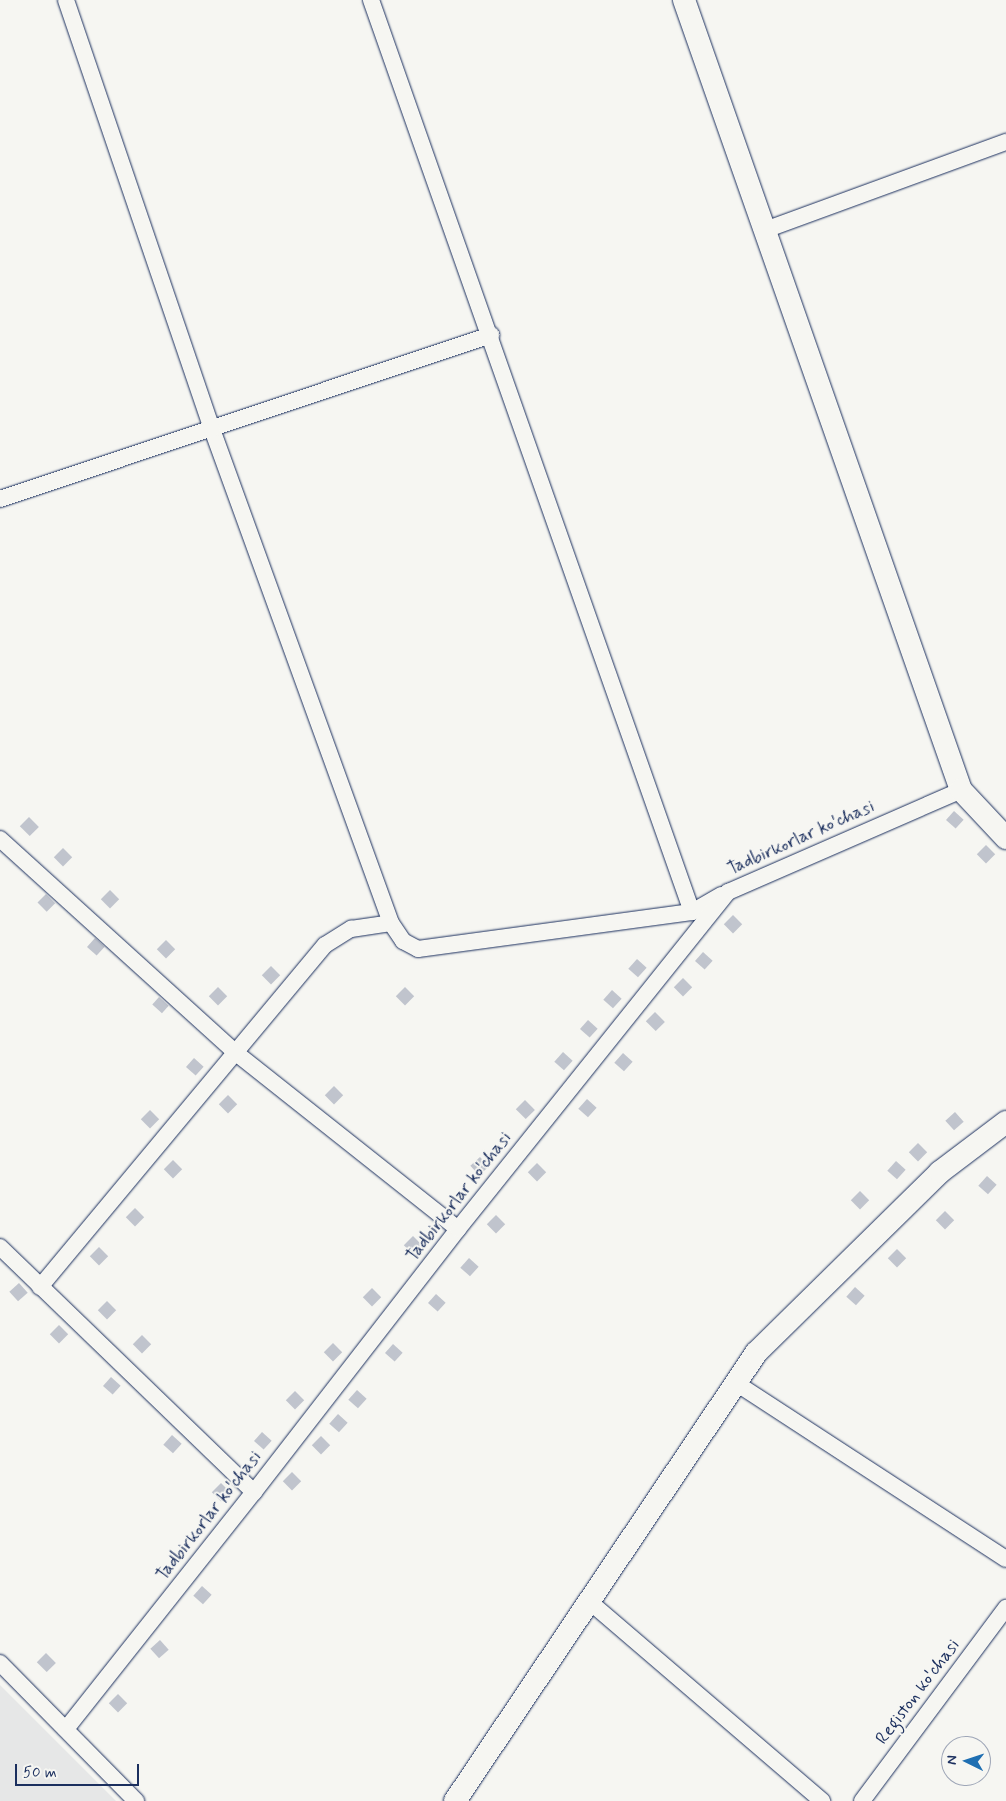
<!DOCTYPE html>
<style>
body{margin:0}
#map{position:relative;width:1006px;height:1801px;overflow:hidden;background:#f6f6f2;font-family:Mynerve,sans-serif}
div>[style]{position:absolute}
.built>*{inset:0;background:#e6e7e7}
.building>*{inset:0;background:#c0c4cd;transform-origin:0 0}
.roads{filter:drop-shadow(0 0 1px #1b2f5e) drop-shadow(0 0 1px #1b2f5e)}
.street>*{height:16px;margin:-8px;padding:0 8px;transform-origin:8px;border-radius:8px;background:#f6f6f2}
.secondary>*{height:22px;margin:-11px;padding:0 11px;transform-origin:11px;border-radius:11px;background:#f6f6f2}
span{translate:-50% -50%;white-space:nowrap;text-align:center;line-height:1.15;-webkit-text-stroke:4px #f6f6f2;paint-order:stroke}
.street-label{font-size:18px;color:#1b2f5e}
.north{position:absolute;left:941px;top:1736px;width:50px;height:50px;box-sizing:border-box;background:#f6f6f2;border:1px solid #9ea6b7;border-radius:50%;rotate:274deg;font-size:14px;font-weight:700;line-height:20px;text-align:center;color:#1b2f5e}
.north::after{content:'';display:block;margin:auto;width:18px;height:22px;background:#1f6fb2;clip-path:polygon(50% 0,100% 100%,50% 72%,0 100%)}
.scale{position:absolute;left:15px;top:1764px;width:124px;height:22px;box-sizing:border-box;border:2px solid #1b2f5e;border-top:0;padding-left:6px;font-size:15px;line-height:18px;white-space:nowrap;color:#1b2f5e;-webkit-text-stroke:4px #f6f6f2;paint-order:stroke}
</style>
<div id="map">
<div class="built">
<i style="clip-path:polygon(0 1685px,116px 1801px,0 1801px)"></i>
</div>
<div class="building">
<i style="left:954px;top:811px;width:13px;height:12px;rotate:42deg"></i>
<i style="left:29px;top:817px;width:14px;height:13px;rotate:45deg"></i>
<i style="left:986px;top:845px;width:13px;height:13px;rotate:45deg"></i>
<i style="left:63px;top:848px;width:13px;height:13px;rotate:45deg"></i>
<i style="left:110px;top:890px;width:13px;height:13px;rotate:45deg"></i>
<i style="left:46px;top:894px;width:13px;height:12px;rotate:45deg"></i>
<i style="left:733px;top:915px;width:13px;height:13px;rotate:45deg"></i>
<i style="left:95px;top:938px;width:13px;height:12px;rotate:42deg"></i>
<i style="left:166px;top:940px;width:13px;height:13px;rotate:45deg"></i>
<i style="left:703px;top:952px;width:13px;height:12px;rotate:42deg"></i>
<i style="left:637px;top:959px;width:13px;height:13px;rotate:42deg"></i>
<i style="left:271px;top:966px;width:13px;height:13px;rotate:45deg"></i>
<i style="left:683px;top:978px;width:13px;height:13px;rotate:45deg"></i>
<i style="left:218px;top:987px;width:13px;height:13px;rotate:45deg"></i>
<i style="left:405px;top:987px;width:13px;height:13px;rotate:45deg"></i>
<i style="left:612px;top:990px;width:13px;height:13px;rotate:42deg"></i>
<i style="left:159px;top:997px;width:13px;height:10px;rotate:42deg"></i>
<i style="left:655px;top:1012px;width:14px;height:13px;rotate:45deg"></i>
<i style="left:588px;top:1020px;width:13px;height:12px;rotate:42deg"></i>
<i style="left:563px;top:1052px;width:13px;height:13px;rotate:42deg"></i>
<i style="left:623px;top:1053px;width:13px;height:13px;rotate:42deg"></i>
<i style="left:194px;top:1058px;width:13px;height:12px;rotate:42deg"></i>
<i style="left:334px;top:1086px;width:13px;height:13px;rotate:45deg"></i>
<i style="left:228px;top:1095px;width:13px;height:13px;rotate:45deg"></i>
<i style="left:587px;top:1099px;width:13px;height:13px;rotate:42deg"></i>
<i style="left:525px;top:1100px;width:14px;height:13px;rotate:45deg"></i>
<i style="left:150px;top:1110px;width:13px;height:13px;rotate:45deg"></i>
<i style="left:955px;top:1112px;width:13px;height:13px;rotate:48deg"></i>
<i style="left:918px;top:1143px;width:13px;height:13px;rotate:45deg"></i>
<i style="left:480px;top:1157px;width:13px;height:13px;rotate:48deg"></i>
<i style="left:173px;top:1160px;width:13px;height:13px;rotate:45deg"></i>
<i style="left:896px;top:1161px;width:13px;height:13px;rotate:42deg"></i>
<i style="left:537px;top:1163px;width:13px;height:13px;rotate:45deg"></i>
<i style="left:987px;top:1176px;width:13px;height:13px;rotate:42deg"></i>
<i style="left:860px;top:1191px;width:13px;height:13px;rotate:45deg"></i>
<i style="left:135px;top:1208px;width:13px;height:13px;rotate:45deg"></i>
<i style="left:945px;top:1211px;width:13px;height:13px;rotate:45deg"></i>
<i style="left:496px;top:1215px;width:13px;height:13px;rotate:45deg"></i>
<i style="left:413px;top:1236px;width:13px;height:13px;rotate:45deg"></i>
<i style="left:99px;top:1247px;width:13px;height:13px;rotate:45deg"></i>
<i style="left:897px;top:1249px;width:13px;height:13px;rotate:45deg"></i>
<i style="left:469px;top:1258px;width:13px;height:13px;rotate:42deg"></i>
<i style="left:19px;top:1283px;width:13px;height:13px;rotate:48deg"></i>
<i style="left:855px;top:1287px;width:13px;height:13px;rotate:42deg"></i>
<i style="left:372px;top:1288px;width:13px;height:13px;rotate:45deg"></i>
<i style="left:436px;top:1294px;width:13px;height:12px;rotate:42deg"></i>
<i style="left:107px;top:1301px;width:13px;height:13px;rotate:45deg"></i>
<i style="left:59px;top:1325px;width:13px;height:13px;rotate:45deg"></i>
<i style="left:142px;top:1335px;width:13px;height:13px;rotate:45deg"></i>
<i style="left:333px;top:1343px;width:13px;height:13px;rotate:45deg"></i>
<i style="left:393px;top:1344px;width:13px;height:12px;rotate:42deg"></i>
<i style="left:111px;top:1377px;width:13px;height:12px;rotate:42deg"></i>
<i style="left:357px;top:1390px;width:13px;height:13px;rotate:42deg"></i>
<i style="left:295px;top:1391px;width:13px;height:13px;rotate:45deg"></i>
<i style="left:338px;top:1414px;width:13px;height:13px;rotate:42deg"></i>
<i style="left:262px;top:1432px;width:13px;height:12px;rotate:42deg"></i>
<i style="left:172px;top:1435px;width:13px;height:13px;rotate:42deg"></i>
<i style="left:321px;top:1436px;width:13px;height:13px;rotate:45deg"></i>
<i style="left:292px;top:1472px;width:13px;height:13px;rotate:45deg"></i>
<i style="left:221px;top:1483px;width:13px;height:13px;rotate:45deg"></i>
<i style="left:202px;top:1586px;width:13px;height:13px;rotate:42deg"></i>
<i style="left:160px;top:1640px;width:13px;height:13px;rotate:48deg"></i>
<i style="left:46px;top:1653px;width:14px;height:13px;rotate:45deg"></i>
<i style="left:118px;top:1694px;width:13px;height:13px;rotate:45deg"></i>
</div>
<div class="roads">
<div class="street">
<i style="left:371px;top:0;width:967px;rotate:70.61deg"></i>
<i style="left:692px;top:912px;width:34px;rotate:-30deg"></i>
<i style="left:765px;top:230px;width:257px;rotate:-20.1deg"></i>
<i style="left:0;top:499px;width:518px;rotate:-18.47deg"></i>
<i style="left:0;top:839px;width:319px;rotate:42.2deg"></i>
<i style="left:236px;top:1053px;width:283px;rotate:38.4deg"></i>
<i style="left:391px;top:923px;width:22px;rotate:56deg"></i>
<i style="left:403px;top:941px;width:17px;rotate:28deg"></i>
<i style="left:418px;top:949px;width:276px;rotate:-7.7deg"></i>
<i style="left:0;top:1247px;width:353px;rotate:44deg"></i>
<i style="left:40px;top:1287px;width:445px;rotate:-50.2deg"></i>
<i style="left:325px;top:945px;width:31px;rotate:-32deg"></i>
<i style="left:351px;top:929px;width:40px;rotate:-8.5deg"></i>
<i style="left:391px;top:923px;width:525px;rotate:-109.92deg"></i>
<i style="left:212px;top:429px;width:453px;rotate:-108.8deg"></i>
<i style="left:736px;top:1383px;width:322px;rotate:33.1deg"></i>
<i style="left:590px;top:1602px;width:306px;rotate:40.6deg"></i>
<i style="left:0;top:1663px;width:194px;rotate:45.4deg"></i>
<i style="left:66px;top:1729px;width:303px;rotate:-51.6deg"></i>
<i style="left:254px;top:1492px;width:333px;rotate:-52.2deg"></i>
<i style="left:458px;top:1229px;width:432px;rotate:-51.3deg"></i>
<i style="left:728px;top:892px;width:254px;rotate:-23.6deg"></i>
<i style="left:862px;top:1801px;width:241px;rotate:-53.3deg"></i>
</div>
<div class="secondary">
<i style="left:684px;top:0;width:837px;rotate:70.68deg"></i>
<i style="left:961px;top:790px;width:66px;rotate:46.8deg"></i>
<i style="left:455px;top:1801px;width:540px;rotate:-56.1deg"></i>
<i style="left:756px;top:1353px;width:258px;rotate:-44.5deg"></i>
<i style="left:940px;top:1172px;width:83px;rotate:-37.1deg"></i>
</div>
</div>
<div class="street-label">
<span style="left:801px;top:838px;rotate:-24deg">Tadbirkorlar ko'chasi</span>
<span style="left:459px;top:1197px;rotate:-52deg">Tadbirkorlar ko'chasi</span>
<span style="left:209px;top:1516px;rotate:-52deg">Tadbirkorlar ko'chasi</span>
<span style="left:918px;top:1692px;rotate:-53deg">Registon ko'chasi</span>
</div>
<div class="north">N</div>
<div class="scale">50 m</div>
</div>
